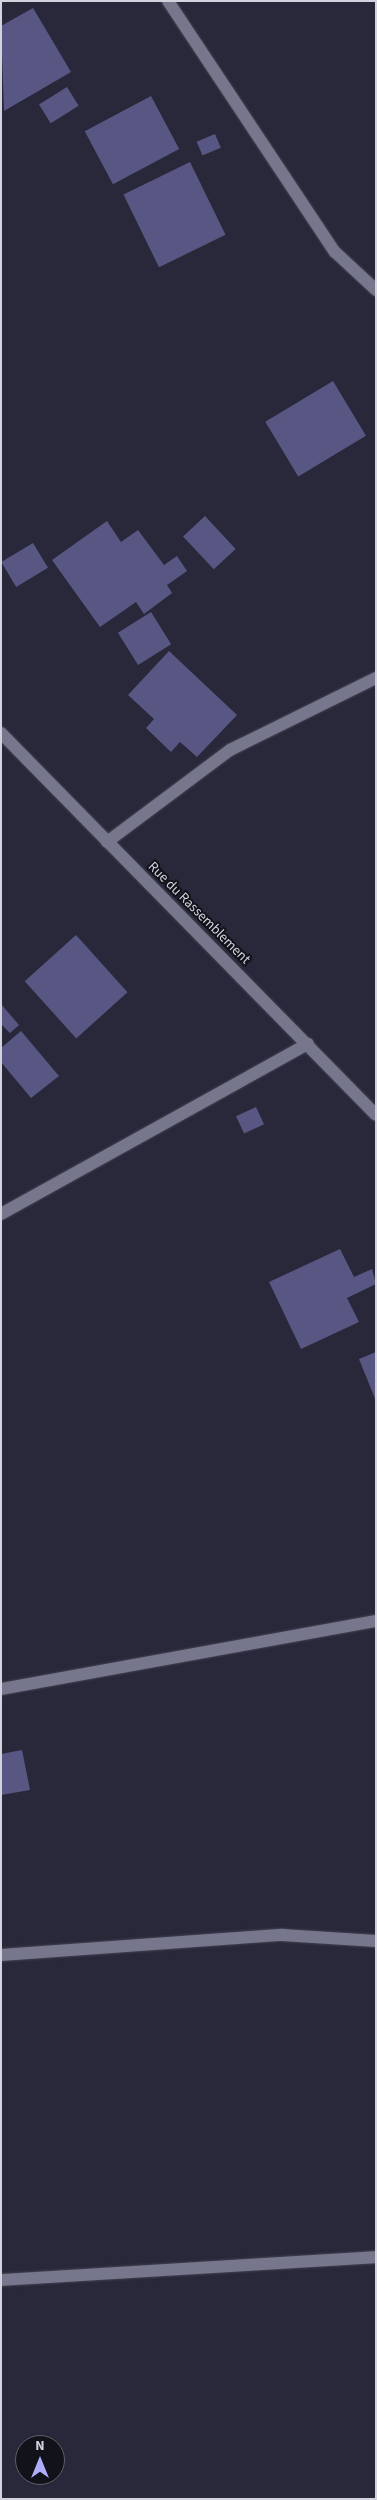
<!DOCTYPE html>
<style>
body{margin:0}
#map{position:relative;width:377px;height:2500px;overflow:hidden;background:#28283a;font-family:"Source Sans 3",sans-serif}
div>[style]{position:absolute}
.building>*{inset:0;background:#585783;transform-origin:0 0}
.roads{filter:drop-shadow(0 0 1px #434353) drop-shadow(0 0 1px #434353)}
.minor>*{height:12px;margin:-6px;padding:0 6px;transform-origin:6px;border-radius:6px;background:#76768c}
span{translate:-50% -50%;white-space:nowrap;text-align:center;line-height:1.15;-webkit-text-stroke:4px #12121a;paint-order:stroke}
.street-label{font-size:14px;color:#d3d3e0}
.frame{position:absolute;inset:0;border:2px solid #d3d3e0;pointer-events:none}
.north{position:absolute;left:15px;top:2435px;width:50px;height:50px;box-sizing:border-box;background:#12121a;border:1px solid #5f5f69;border-radius:50%;rotate:0deg;font-size:14px;font-weight:700;line-height:20px;text-align:center;color:#d3d3e0}
.north::after{content:'';display:block;margin:auto;width:18px;height:22px;background:#afaefa;clip-path:polygon(50% 0,100% 100%,50% 72%,0 100%)}
</style>
<div id="map">
<div class="building">
<i style="clip-path:polygon(33px 8px,71px 72px,4px 111px,1px 26px)"></i>
<i style="left:67px;top:87px;width:22px;height:33px;rotate:58deg"></i>
<i style="left:151px;top:96px;width:60px;height:75px;rotate:62deg"></i>
<i style="left:215px;top:134px;width:15px;height:20px;rotate:67deg"></i>
<i style="left:190px;top:162px;width:81px;height:74px;rotate:64deg"></i>
<i style="left:333px;top:381px;width:64px;height:79px;rotate:59deg"></i>
<i style="left:205px;top:516px;width:45px;height:30px;rotate:47deg"></i>
<i style="clip-path:polygon(107px 521px,121px 542px,138px 530px,164px 565px,177px 556px,187px 571px,167px 585px,172px 593px,144px 614px,136px 602px,100px 627px,52px 560px)"></i>
<i style="left:33px;top:543px;width:29px;height:37px;rotate:59deg"></i>
<i style="left:151px;top:612px;width:38px;height:39px;rotate:58deg"></i>
<i style="clip-path:polygon(169px 651px,237px 715px,197px 757px,180px 742px,171px 752px,146px 728px,154px 719px,128px 695px)"></i>
<i style="left:76px;top:935px;width:77px;height:69px;rotate:48deg"></i>
<i style="clip-path:polygon(1px 1004px,19px 1025px,10px 1033px,1px 1024px)"></i>
<i style="clip-path:polygon(21px 1031px,59px 1076px,31px 1098px,1px 1062px,1px 1048px)"></i>
<i style="left:256px;top:1107px;width:19px;height:22px;rotate:65deg"></i>
<i style="clip-path:polygon(340px 1249px,354px 1277px,372px 1269px,376px 1284px,347px 1298px,359px 1322px,301px 1349px,269px 1282px)"></i>
<i style="clip-path:polygon(376px 1352px,376px 1401px,359px 1359px)"></i>
<i style="clip-path:polygon(22px 1750px,30px 1790px,1px 1795px,1px 1754px)"></i>
</div>
<div class="roads">
<div class="minor">
<i style="left:168px;top:1px;width:301px;rotate:56.4deg"></i>
<i style="left:335px;top:252px;width:56px;rotate:42.8deg"></i>
<i style="left:1px;top:733px;width:535px;rotate:45.53deg"></i>
<i style="left:107px;top:842px;width:154px;rotate:-36.8deg"></i>
<i style="left:230px;top:750px;width:163px;rotate:-26.3deg"></i>
<i style="left:1px;top:1214px;width:351px;rotate:-29deg"></i>
<i style="left:1px;top:1689px;width:381px;rotate:-10.3deg"></i>
<i style="left:1px;top:1955px;width:282px;rotate:-4.1deg"></i>
<i style="left:282px;top:1935px;width:94px;rotate:3.7deg"></i>
<i style="left:1px;top:2280px;width:376px;rotate:-3.5deg"></i>
</div>
</div>
<div class="street-label">
<span style="left:199px;top:913px;rotate:45deg">Rue du Rassemblement</span>
</div>
<div class="frame"></div>
<div class="north">N</div>
</div>
